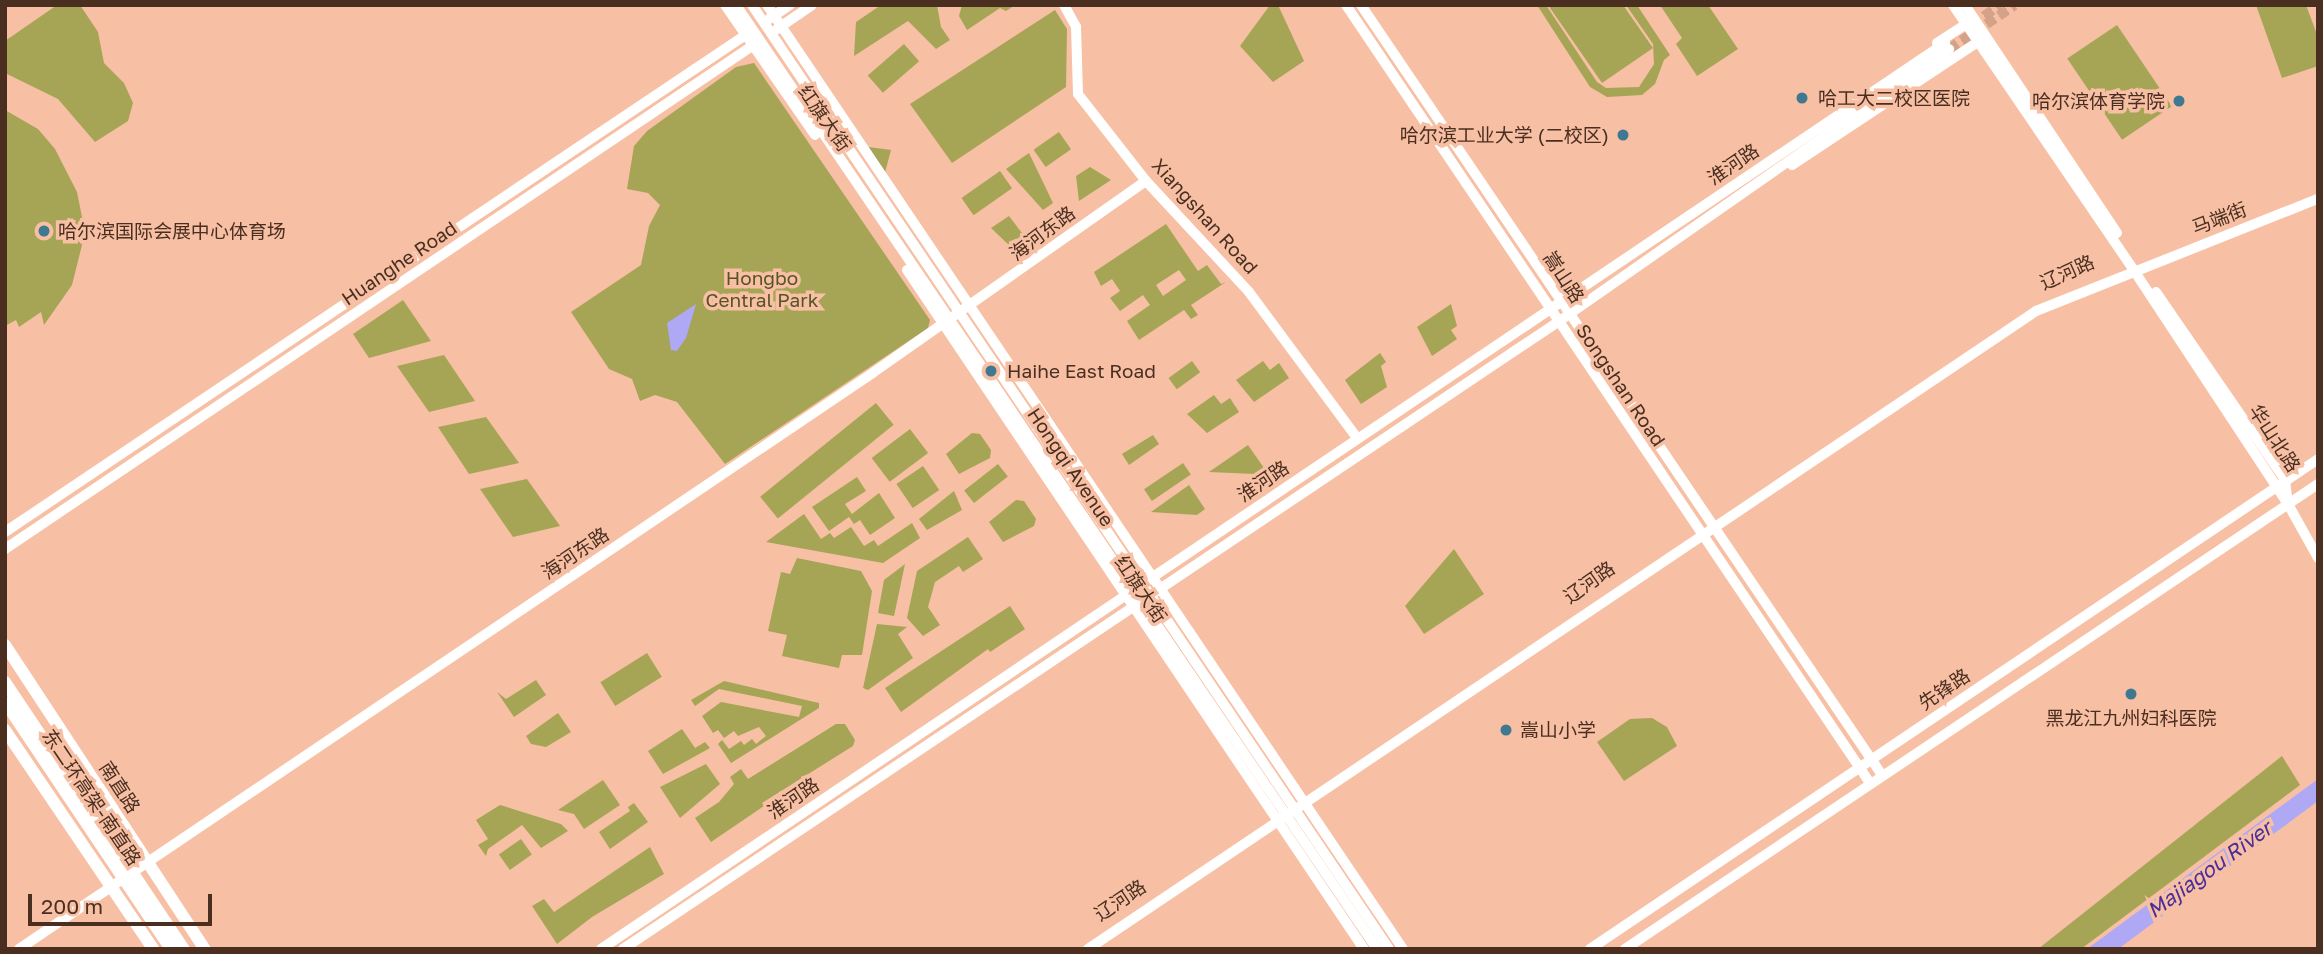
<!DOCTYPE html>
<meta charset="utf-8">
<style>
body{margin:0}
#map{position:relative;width:2323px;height:954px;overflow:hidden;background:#f7bfa3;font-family:"Golos Text","Noto Sans SC",sans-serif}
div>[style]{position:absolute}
.green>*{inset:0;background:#a6a556;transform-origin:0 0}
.water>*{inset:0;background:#afa8f4}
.secondary-tunnel>*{height:10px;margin-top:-5px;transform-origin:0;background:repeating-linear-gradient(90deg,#d4a289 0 10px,transparent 0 15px)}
.secondary>*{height:10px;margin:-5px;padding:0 5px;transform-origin:5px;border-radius:5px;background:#fff}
.primary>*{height:10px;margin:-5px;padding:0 5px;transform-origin:5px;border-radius:5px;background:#fff}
.highway>*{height:12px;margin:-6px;padding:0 6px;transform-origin:6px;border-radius:6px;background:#fff}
.dots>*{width:19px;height:19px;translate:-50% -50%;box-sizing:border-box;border:4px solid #f7bfa3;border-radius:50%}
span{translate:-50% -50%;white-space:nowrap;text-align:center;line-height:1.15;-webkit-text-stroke:7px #f7bfa3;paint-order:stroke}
.poi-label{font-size:19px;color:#4a2f21}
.left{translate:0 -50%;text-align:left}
.right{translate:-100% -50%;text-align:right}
.street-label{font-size:19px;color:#4a2f21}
.park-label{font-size:19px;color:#555426}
.water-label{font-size:21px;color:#492e9a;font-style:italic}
.frame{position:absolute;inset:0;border:7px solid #4a2f21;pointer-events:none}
.scale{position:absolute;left:28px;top:894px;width:184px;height:32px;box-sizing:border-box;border:4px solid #4a2f21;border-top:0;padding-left:9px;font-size:21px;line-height:24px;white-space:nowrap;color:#4a2f21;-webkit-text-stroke:5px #f7bfa3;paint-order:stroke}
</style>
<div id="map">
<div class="green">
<i style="clip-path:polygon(57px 5px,80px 5px,98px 32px,104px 63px,124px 83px,133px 103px,128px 121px,95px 142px,58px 99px,5px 73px,5px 41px)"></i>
<i style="clip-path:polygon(881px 5px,937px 5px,941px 27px,950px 40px,936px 49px,908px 21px,854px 56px,856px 22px)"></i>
<i style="clip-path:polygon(962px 5px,1015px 5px,1006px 11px,1000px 8px,967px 30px,959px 16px)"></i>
<i style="clip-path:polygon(1270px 5px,1278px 5px,1304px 61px,1273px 82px,1240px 46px)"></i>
<i style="clip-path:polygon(1537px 5px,1546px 5px,1597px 82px,1606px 88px,1639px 87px,1654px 64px,1653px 44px,1626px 5px,1637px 5px,1670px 55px,1664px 60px,1655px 84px,1642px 95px,1607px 97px,1590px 87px)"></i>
<i style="clip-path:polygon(1548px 5px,1623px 5px,1653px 48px,1602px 83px)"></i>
<i style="clip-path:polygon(1660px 5px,1708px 5px,1738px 49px,1697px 76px,1676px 44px,1682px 38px)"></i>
<i style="clip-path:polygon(2256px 5px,2306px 5px,2318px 37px,2318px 66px,2282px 78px)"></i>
<i style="clip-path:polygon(1055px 10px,1067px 29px,1066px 87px,952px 163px,910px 104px)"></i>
<i style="left:2117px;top:25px;width:98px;height:60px;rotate:56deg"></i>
<i style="left:904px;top:44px;width:23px;height:48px;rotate:49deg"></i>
<i style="clip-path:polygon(754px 63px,930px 320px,928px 328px,725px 464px,677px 402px,655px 395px,640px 401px,632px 379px,609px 369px,571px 312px,641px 265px,649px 226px,660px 205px,648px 193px,627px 189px,634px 146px,647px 131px,736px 67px)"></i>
<i style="clip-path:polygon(5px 110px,38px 129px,55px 149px,77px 192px,82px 217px,82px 245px,72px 285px,44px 325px,41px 312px,19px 327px,16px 320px,5px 326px)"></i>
<i style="left:1059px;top:132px;width:21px;height:31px;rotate:55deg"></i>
<i style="clip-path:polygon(861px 146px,891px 150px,883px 180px)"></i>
<i style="clip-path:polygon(1029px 153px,1053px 203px,1043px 210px,1006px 169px)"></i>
<i style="clip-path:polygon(1090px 167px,1111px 180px,1079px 201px,1076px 176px)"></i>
<i style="left:1000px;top:171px;width:21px;height:47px;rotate:55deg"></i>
<i style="clip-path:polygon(1009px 216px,1025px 237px,1011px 247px,991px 228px)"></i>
<i style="clip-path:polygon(evenodd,1166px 224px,1198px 271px,1207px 265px,1221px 284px,1226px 282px,1191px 305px,1198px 315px,1191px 319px,1184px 310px,1139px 340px,1127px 321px,1150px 305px,1143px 295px,1120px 311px,1110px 298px,1120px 291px,1112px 279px,1101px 286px,1094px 272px,1166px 224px,1179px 270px,1186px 280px,1163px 296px,1156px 285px,1179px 270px)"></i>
<i style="clip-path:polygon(403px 300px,431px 341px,369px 358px,353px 334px)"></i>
<i style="clip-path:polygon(1451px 304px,1457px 326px,1451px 330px,1457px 339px,1432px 356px,1417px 327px)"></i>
<i style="clip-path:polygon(1380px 353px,1386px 362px,1381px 366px,1387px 387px,1361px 404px,1345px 380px)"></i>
<i style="clip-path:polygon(444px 355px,475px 401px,429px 412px,397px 366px)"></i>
<i style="left:1192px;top:361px;width:14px;height:29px;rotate:54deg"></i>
<i style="clip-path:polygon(1263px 361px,1270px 370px,1279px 363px,1289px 378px,1254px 402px,1236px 380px)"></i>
<i style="clip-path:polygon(1214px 395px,1221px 404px,1230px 398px,1239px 412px,1207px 433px,1187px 414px)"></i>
<i style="left:876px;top:403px;width:28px;height:149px;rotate:51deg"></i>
<i style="clip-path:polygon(486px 417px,519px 463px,469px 474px,438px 427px)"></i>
<i style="left:910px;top:429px;width:30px;height:48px;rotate:53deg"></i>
<i style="clip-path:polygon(972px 433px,980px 434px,991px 450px,990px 458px,959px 474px,946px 454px)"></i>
<i style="clip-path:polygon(1153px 435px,1159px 444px,1129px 465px,1122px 454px)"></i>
<i style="clip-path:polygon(1248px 445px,1264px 468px,1255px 474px,1209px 472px)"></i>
<i style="left:1183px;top:463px;width:14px;height:47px;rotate:56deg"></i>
<i style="left:998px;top:464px;width:16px;height:43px;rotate:52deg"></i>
<i style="left:923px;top:466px;width:29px;height:32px;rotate:56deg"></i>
<i style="clip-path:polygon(857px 477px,866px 491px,845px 504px,852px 514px,879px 493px,895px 518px,870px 535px,860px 520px,854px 524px,849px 517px,829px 531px,812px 507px)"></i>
<i style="clip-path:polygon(527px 479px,560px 526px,513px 537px,480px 489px)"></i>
<i style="clip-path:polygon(1189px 485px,1205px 509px,1197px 515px,1151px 512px)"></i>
<i style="clip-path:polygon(954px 491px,962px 510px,927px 530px,919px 519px)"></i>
<i style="clip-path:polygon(1016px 500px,1024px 501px,1036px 519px,1034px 526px,1003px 542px,989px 522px)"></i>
<i style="clip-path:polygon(804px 514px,821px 539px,830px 533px,834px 538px,851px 527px,864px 546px,874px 540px,878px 546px,912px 523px,920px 538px,883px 563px,766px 542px)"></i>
<i style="clip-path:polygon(968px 537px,983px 559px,963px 572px,959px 566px,935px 582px,928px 607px,940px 625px,923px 636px,907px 618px,917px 571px)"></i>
<i style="clip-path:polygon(1454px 549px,1484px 594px,1424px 634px,1405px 606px)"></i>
<i style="clip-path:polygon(797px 558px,861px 571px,872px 591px,862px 655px,842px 655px,839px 668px,782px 656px,787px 635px,768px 631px,781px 572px,790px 574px)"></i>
<i style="clip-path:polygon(905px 564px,894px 616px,878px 613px,884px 580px)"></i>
<i style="clip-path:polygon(1010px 606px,1025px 629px,990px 652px,988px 649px,901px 712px,885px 688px)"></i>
<i style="clip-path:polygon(877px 624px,907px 627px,898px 634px,913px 658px,868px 690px,863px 688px)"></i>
<i style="left:647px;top:653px;width:28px;height:55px;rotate:58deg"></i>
<i style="clip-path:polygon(536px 680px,546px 695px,514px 717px,497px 692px,506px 699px)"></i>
<i style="clip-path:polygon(724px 681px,819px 703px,819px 708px,731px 763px,718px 744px,722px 740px,729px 749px,741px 741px,744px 745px,752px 739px,756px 744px,766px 736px,759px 727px,738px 736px,734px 731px,724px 738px,718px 730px,713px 733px,702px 716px,721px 702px,799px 717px,802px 706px,719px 689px,695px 706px,691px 700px)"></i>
<i style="clip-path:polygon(558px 713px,571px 732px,546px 747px,531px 744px,526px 736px)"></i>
<i style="clip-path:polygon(1652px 718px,1667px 727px,1677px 746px,1624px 781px,1597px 742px,1630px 719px)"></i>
<i style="clip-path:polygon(836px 724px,845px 724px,855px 740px,853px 746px,762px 803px,764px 806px,711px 842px,695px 818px,719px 802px,734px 784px,730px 777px,741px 769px,748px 779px)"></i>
<i style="clip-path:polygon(682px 729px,695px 748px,705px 742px,710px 748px,663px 774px,648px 751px)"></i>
<i style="clip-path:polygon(2282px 756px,2300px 785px,2081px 949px,2038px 949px)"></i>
<i style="clip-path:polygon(706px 764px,720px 784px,680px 818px,660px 787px)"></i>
<i style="clip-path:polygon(603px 780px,620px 805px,584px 829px,574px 814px,558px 810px)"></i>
<i style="clip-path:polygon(634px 803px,648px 822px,610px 849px,599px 832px,630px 811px,628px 807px)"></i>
<i style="clip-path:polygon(500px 805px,561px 824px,568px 831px,541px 848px,522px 825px,488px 849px,486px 856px,478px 845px,488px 839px,476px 820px)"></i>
<i style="left:521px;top:839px;width:19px;height:27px;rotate:55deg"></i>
<i style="clip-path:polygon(650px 847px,664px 874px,592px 917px,557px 944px,532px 906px,544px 899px,554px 912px)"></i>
</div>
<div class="water">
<i style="clip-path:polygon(696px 304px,686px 338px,677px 351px,671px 350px,667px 323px)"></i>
<i style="clip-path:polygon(2318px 779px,2318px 801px,2118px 949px,2087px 949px)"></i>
</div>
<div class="secondary-tunnel">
<i style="left:1972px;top:25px;width:34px;rotate:-36deg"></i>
<i style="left:1949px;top:49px;width:79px;rotate:-33.7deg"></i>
</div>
<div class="secondary">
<i style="left:1064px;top:5px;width:25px;rotate:61deg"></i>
<i style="left:1076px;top:27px;width:67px;rotate:88.3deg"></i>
<i style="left:1078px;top:94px;width:110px;rotate:52deg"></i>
<i style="left:1146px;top:181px;width:151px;rotate:47.1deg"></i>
<i style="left:1249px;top:292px;width:182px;rotate:53.5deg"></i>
<i style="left:1346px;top:5px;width:938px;rotate:56.04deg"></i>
<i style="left:1361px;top:5px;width:930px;rotate:55.92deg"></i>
<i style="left:1953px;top:5px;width:320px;rotate:55.7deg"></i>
<i style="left:2133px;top:269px;width:282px;rotate:56.6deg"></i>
<i style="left:2288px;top:504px;width:62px;rotate:60.9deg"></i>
<i style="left:1965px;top:5px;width:274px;rotate:56.3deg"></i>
<i style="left:1937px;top:43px;width:35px;rotate:-33deg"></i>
<i style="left:1792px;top:165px;width:223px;rotate:-33.5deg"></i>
<i style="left:2156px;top:292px;width:228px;rotate:55.5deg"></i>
<i style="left:2285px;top:480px;width:23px;rotate:83deg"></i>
<i style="left:19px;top:949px;width:1031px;rotate:-34.01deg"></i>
<i style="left:874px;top:372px;width:332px;rotate:-35.1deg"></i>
<i style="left:601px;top:949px;width:1621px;rotate:-33.98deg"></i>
<i style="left:623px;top:949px;width:1126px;rotate:-33.85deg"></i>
<i style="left:1558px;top:322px;width:477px;rotate:-34.9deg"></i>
<i style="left:1088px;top:949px;width:1143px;rotate:-33.94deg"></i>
<i style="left:2036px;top:311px;width:303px;rotate:-21.7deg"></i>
</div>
<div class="primary">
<i style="left:725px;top:5px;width:158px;rotate:55.3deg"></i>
<i style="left:736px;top:5px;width:1141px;rotate:55.82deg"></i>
<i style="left:752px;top:5px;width:1139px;rotate:55.99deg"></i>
<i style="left:767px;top:5px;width:1138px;rotate:56.03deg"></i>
<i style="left:769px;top:19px;width:25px;rotate:-34deg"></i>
<i style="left:777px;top:29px;width:42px;rotate:-34.4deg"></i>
<i style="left:907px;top:270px;width:818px;rotate:56.06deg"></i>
<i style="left:5px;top:532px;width:897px;rotate:-33.87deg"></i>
<i style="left:5px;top:549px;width:908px;rotate:-33.95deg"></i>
<i style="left:1590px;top:949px;width:878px;rotate:-33.94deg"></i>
<i style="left:1625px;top:949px;width:835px;rotate:-33.86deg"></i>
</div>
<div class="highway">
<i style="left:5px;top:645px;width:364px;rotate:56.7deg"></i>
<i style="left:5px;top:682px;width:321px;rotate:56.2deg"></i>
<i style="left:5px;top:702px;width:298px;rotate:56.1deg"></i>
<i style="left:5px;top:730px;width:264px;rotate:55.9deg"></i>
</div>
<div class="dots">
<i style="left:1802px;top:98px;background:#3e7891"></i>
<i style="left:2179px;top:101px;background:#3e7891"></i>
<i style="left:1623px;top:135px;background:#3e7891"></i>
<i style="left:44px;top:231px;background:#3e7891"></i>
<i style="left:991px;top:371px;background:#3e7891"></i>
<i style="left:2131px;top:694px;background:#3e7891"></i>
<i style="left:1506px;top:730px;background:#3e7891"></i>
</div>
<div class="poi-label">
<span class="left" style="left:1818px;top:98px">哈工大二校区医院</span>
<span class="right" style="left:2165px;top:101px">哈尔滨体育学院</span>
<span class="right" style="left:1609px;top:135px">哈尔滨工业大学 (二校区)</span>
<span class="left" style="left:58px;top:231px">哈尔滨国际会展中心体育场</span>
<span class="left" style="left:1007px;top:371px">Haihe East Road</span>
<span style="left:2131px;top:718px">黑龙江九州妇科医院</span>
<span class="left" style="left:1520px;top:730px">嵩山小学</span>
</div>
<div class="street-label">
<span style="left:825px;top:118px;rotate:55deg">红旗大街</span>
<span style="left:1733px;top:164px;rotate:-34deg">淮河路</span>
<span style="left:1205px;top:216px;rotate:48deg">Xiangshan Road</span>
<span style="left:2219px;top:218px;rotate:-21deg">马端街</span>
<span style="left:1042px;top:233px;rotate:-37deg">海河东路</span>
<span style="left:399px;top:263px;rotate:-34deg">Huanghe Road</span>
<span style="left:2067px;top:272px;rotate:-24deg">辽河路</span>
<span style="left:1564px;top:277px;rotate:57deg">嵩山路</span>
<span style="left:1621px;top:385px;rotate:56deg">Songshan Road</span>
<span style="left:2275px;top:438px;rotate:57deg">华山北路</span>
<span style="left:1071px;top:467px;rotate:56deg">Hongqi Avenue</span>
<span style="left:1263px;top:481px;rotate:-34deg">淮河路</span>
<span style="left:575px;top:553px;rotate:-34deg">海河东路</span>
<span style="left:1589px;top:582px;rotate:-35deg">辽河路</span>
<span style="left:1141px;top:589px;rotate:56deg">红旗大街</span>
<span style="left:1944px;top:689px;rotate:-34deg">先锋路</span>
<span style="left:120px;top:787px;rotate:57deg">南直路</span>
<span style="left:92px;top:797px;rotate:56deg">东二环高架-南直路</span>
<span style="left:793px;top:798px;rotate:-34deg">淮河路</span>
<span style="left:1120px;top:900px;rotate:-34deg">辽河路</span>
</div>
<div class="park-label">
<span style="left:762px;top:289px">Hongbo<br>Central Park</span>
</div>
<div class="water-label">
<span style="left:2209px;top:869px;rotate:-36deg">Majiagou River</span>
</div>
<div class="frame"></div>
<div class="scale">200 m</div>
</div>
